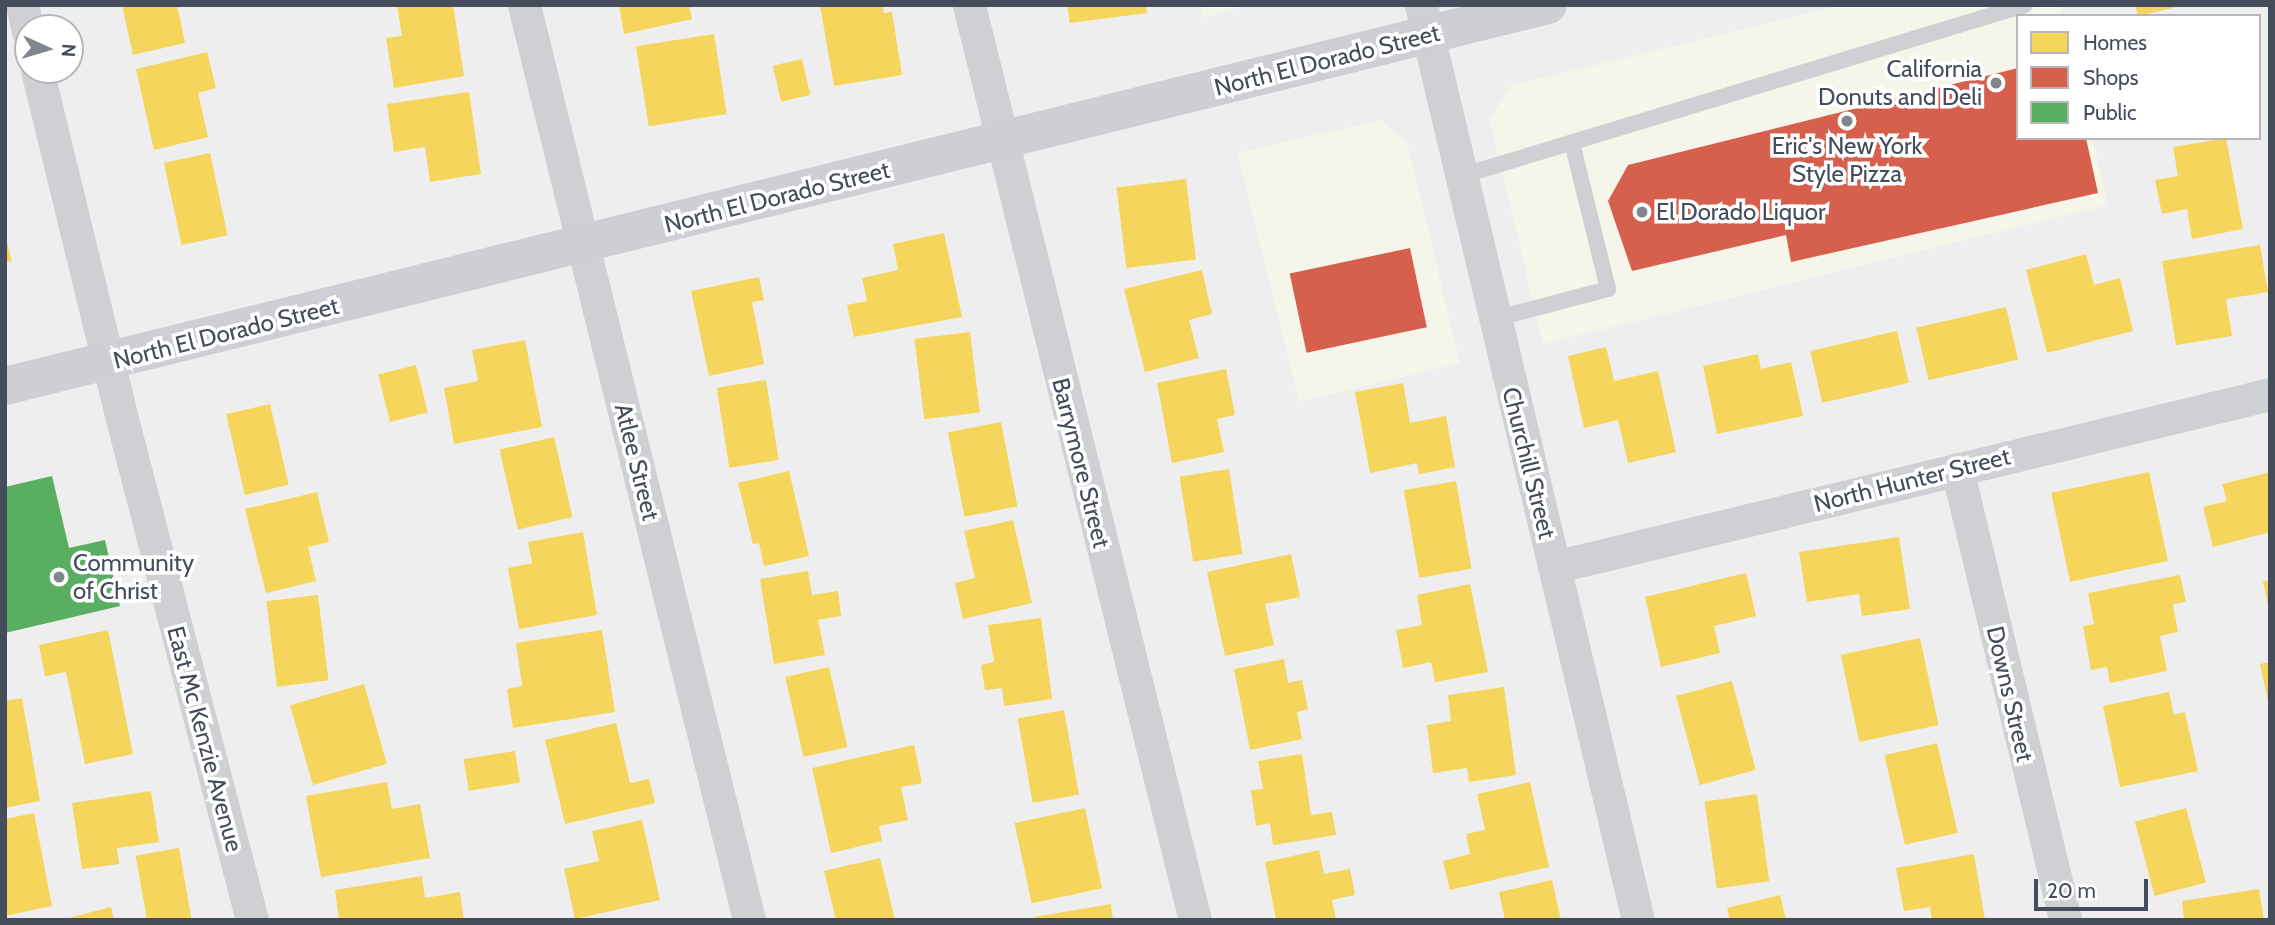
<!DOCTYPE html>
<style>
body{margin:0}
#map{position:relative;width:2275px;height:925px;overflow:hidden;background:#efeeee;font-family:Cabin,sans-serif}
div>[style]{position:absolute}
.commercial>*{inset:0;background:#f6f5ea}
.homes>*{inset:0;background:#f6d55c;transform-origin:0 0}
.shops>*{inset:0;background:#d6604d;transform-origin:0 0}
.public>*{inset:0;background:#5aae61}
.lane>*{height:16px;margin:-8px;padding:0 8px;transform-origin:8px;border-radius:8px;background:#cfd0d4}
.street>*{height:33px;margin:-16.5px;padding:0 16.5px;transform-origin:16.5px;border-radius:16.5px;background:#cfd0d4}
.secondary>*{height:38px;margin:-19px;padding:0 19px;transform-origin:19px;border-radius:19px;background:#cecfd4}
.dots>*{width:19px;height:19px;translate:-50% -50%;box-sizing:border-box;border:4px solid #fff;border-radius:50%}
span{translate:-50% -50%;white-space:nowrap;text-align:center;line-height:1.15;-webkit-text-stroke:7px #fff;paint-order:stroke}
.street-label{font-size:24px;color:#454c5b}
.poi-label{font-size:24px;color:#454c5b}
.right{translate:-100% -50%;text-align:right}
.left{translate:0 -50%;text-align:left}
.frame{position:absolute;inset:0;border:7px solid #454c5b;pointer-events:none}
.legend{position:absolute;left:2016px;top:14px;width:245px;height:126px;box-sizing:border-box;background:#fff;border:2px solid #b5b7bd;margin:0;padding:9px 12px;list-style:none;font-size:21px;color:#454c5b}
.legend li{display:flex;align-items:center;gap:14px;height:35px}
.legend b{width:35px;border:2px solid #b5b7bd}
.north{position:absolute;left:14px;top:14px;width:70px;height:70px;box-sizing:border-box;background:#fff;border:2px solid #b5b7bd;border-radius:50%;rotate:94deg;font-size:19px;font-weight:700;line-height:28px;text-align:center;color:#454c5b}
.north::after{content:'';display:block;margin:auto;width:24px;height:32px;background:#80858e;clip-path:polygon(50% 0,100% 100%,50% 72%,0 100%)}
.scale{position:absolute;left:2034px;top:879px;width:114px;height:32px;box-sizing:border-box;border:4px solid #454c5b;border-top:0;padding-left:9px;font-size:21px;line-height:24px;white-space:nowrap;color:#454c5b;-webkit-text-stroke:5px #fff;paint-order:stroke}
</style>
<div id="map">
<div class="commercial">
<i style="clip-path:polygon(1201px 5px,1246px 5px,1204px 18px)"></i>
<i style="clip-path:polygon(1841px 5px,2060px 5px,2062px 16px,2018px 16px,2018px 138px,2092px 138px,2108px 205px,1543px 344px,1490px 120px,1510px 86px)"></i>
<i style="clip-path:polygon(1381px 120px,1407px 143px,1460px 363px,1299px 402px,1238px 153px)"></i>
</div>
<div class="homes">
<i style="clip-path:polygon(122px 5px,177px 5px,185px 43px,133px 55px)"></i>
<i style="clip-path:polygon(397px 5px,453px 5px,464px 76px,394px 88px,386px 38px,402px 36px)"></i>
<i style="clip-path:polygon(619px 5px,689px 5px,692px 19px,624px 34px)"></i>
<i style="clip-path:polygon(820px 5px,882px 5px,884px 13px,892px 12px,902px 75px,834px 86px)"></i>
<i style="clip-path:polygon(1067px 5px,1146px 5px,1147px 13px,1070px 23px)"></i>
<i style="clip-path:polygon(2135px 5px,2181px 5px,2181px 6px,2138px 16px)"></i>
<i style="left:714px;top:34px;width:81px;height:79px;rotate:81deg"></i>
<i style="clip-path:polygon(207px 52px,216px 88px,198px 93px,208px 137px,154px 150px,136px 69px)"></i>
<i style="left:802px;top:59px;width:37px;height:30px;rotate:77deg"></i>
<i style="clip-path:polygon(469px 92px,481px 174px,430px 182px,425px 147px,394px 152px,387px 104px)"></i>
<i style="clip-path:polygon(2226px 138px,2243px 229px,2192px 239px,2187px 209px,2162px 214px,2155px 180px,2178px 176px,2173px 147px)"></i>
<i style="left:210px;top:153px;width:84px;height:47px;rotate:78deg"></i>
<i style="left:1186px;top:179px;width:81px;height:70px;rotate:83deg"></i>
<i style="clip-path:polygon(944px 233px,962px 317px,854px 337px,847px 305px,867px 301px,862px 278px,898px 270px,893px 244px)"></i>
<i style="clip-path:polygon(5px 236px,12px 261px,5px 262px)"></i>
<i style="clip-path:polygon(2260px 245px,2268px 292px,2226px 299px,2232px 336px,2176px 345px,2162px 261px)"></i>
<i style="clip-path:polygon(2086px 254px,2094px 285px,2120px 278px,2133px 331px,2047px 353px,2026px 270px)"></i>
<i style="clip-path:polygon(1202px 270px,1212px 314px,1189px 320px,1199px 358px,1145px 372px,1124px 289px)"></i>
<i style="clip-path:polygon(759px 277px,764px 300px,752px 302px,764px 364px,709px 376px,691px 291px)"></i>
<i style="left:2006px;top:307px;width:54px;height:92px;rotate:77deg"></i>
<i style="left:1897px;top:331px;width:53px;height:89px;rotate:77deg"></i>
<i style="left:970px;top:332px;width:81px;height:56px;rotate:83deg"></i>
<i style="clip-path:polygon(525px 340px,542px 427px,454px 444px,444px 388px,478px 381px,472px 350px)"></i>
<i style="clip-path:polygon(1606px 347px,1614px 381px,1658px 371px,1676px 452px,1628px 463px,1618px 420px,1584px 428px,1568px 356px)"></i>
<i style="clip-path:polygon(1758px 354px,1761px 369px,1791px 362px,1803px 416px,1717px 434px,1703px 366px)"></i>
<i style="left:416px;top:365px;width:49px;height:39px;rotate:76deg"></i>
<i style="clip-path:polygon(1226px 369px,1235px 415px,1217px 419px,1224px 452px,1172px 463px,1157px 383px)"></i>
<i style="left:766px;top:380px;width:81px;height:50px;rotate:81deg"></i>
<i style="clip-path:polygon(1403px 383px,1410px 423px,1446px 416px,1455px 467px,1419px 474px,1417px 463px,1370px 473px,1355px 392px)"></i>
<i style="left:270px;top:404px;width:83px;height:45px;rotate:77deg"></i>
<i style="left:1001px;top:422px;width:86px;height:54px;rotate:79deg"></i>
<i style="left:554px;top:437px;width:82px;height:56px;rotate:77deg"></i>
<i style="left:1229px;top:469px;width:86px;height:50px;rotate:81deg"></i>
<i style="clip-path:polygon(789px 471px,809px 556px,764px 566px,759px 543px,753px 544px,738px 483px)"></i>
<i style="left:2149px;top:472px;width:91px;height:100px;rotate:78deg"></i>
<i style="clip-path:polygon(2270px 472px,2270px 532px,2213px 547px,2203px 507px,2227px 501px,2222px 484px)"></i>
<i style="left:1456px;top:481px;width:89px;height:53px;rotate:80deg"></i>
<i style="clip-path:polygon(317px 492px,329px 542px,308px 547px,316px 581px,266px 593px,245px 509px)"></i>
<i style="clip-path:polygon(1013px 520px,1032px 603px,963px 619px,955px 583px,975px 578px,964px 531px)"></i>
<i style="clip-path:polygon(583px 532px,597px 615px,519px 629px,508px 568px,532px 563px,528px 542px)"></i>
<i style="clip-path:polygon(1899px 537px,1910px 609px,1862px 616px,1859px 594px,1807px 602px,1799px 552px)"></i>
<i style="clip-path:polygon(1291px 554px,1300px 597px,1265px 604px,1274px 645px,1225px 656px,1207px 572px)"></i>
<i style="clip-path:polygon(808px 571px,812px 595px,838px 591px,841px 616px,818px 620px,825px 655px,774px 664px,760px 579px)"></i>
<i style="clip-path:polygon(1746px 573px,1756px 616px,1714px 626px,1720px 653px,1661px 667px,1645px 597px)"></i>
<i style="clip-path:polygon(2180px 575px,2186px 602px,2173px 604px,2178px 632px,2160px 636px,2167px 671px,2110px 683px,2107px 667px,2091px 670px,2083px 626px,2094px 624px,2088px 593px)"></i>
<i style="clip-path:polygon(2270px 580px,2270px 610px,2269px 610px,2263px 581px)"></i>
<i style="clip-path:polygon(1470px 584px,1488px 672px,1435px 682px,1431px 662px,1403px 668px,1396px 630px,1422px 625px,1417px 595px)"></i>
<i style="left:318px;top:595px;width:86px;height:52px;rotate:83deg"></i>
<i style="clip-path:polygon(1041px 618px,1052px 699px,1004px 706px,1002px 688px,985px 690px,981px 665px,994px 662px,988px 625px)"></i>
<i style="clip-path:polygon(108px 630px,133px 754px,85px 764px,66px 672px,45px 676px,39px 645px)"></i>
<i style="clip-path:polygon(602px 630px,615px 712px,513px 728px,507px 689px,522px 686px,516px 643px)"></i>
<i style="left:1920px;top:638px;width:89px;height:81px;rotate:78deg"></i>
<i style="clip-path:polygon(1284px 659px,1288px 683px,1302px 680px,1308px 709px,1297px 712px,1302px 739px,1250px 750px,1234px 669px)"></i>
<i style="clip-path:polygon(2270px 662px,2270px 706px,2269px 706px,2260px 664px)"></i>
<i style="left:829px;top:667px;width:82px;height:45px;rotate:77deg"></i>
<i style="left:1732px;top:681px;width:92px;height:58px;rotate:75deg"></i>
<i style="left:364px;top:684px;width:83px;height:77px;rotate:74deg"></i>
<i style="clip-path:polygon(1504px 687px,1516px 775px,1469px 782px,1467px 768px,1433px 773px,1427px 725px,1451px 721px,1448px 695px)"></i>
<i style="clip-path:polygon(2169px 692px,2174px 715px,2185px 712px,2198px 771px,2120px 787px,2103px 706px)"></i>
<i style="clip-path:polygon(22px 698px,40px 801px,5px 808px,5px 701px)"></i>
<i style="left:1064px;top:710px;width:86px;height:47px;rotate:80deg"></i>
<i style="clip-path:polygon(616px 723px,630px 783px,649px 779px,655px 803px,565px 824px,545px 740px)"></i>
<i style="left:1937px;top:743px;width:92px;height:54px;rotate:77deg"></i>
<i style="clip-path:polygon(914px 745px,922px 783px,901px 787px,908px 820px,879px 826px,882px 841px,831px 853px,812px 768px)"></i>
<i style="left:515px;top:751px;width:32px;height:52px;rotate:81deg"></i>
<i style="clip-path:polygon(1302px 754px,1311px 815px,1332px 812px,1336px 835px,1273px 845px,1270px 823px,1256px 826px,1251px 790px,1263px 789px,1258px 761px)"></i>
<i style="clip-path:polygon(387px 782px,392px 809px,420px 804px,430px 858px,321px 877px,306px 796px)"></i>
<i style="clip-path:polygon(1530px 782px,1549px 867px,1450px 890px,1443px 861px,1470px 854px,1466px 834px,1485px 830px,1477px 794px)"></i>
<i style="clip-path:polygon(151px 791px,159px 842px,117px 848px,119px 864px,82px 869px,72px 803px)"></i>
<i style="left:1757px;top:794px;width:88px;height:53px;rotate:82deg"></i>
<i style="left:1085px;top:808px;width:82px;height:72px;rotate:78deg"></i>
<i style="left:2186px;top:808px;width:77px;height:53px;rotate:75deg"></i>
<i style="clip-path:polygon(34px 813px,52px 906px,5px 916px,5px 819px)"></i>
<i style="clip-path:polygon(642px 820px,660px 900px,575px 919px,564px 869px,599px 861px,592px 831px)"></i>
<i style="left:179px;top:848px;width:73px;height:44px;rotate:80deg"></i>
<i style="clip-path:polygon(1319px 850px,1324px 874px,1350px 869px,1355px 895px,1332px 900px,1336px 920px,1276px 920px,1265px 862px)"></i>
<i style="clip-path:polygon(1974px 854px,1985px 920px,1932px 920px,1930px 907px,1904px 911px,1896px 868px)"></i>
<i style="clip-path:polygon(880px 858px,895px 920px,836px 920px,824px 871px)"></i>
<i style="clip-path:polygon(422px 876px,425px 898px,460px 892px,464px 920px,339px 920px,335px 890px)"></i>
<i style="clip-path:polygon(1552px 880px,1561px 920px,1505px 920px,1499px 892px)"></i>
<i style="clip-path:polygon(2259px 889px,2264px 920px,2184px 920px,2182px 901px)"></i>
<i style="clip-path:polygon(1780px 895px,1786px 920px,1730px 920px,1727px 908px)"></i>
<i style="clip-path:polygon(1111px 904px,1113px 920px,1034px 920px,1034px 917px)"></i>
<i style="clip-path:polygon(111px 907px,114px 920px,65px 920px,65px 919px)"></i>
</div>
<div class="shops">
<i style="clip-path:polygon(2018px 68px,2018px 138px,2086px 138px,2098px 193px,1791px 262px,1786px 235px,1632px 271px,1608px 201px,1628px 165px)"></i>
<i style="left:1410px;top:248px;width:81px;height:123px;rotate:78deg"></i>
</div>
<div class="public">
<i style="clip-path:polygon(52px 476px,69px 548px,105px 540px,120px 606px,5px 633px,5px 487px)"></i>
</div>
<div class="lane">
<i style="left:1461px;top:176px;width:589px;rotate:-16.87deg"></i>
<i style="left:1494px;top:319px;width:118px;rotate:-14.7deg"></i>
<i style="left:1608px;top:289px;width:151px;rotate:-103.8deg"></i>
</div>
<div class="street">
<i style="left:22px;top:5px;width:28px;rotate:77deg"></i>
<i style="left:524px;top:5px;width:942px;rotate:76.18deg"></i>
<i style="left:969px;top:5px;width:942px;rotate:76.13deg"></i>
<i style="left:1421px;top:5px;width:940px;rotate:76.66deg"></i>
<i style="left:37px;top:70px;width:359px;rotate:76.3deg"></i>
<i style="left:122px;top:419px;width:518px;rotate:75.45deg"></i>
<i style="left:1957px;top:469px;width:464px;rotate:76.5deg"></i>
<i style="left:1554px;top:567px;width:737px;rotate:-13.58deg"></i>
</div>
<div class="secondary">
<i style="left:5px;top:386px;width:1589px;rotate:-13.87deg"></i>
</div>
<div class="dots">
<i style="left:1996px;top:83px;background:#80858e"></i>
<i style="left:1847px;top:121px;background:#80858e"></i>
<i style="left:1642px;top:212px;background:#80858e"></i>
<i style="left:59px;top:577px;background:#80858e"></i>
</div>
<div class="street-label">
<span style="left:1327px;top:60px;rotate:-14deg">North El Dorado Street</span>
<span style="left:777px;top:197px;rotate:-14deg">North El Dorado Street</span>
<span style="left:226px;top:333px;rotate:-14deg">North El Dorado Street</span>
<span style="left:637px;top:462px;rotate:76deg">Atlee Street</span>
<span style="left:1081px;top:463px;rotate:76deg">Barrymore Street</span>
<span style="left:1529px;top:463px;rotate:76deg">Churchill Street</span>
<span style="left:1912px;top:480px;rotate:-14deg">North Hunter Street</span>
<span style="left:2010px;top:694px;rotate:77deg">Downs Street</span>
<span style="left:205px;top:739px;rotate:75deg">East Mc Kenzie Avenue</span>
</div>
<div class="poi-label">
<span class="right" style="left:1982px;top:83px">California<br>Donuts and Deli</span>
<span style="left:1847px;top:160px">Eric's New York<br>Style Pizza</span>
<span class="left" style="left:1656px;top:212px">El Dorado Liquor</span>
<span class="left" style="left:73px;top:577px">Community<br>of Christ</span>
</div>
<div class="frame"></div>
<ul class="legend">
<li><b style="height:19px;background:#f6d55c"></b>Homes</li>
<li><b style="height:19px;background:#d6604d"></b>Shops</li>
<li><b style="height:19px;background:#5aae61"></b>Public</li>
</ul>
<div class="north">N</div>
<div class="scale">20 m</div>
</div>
